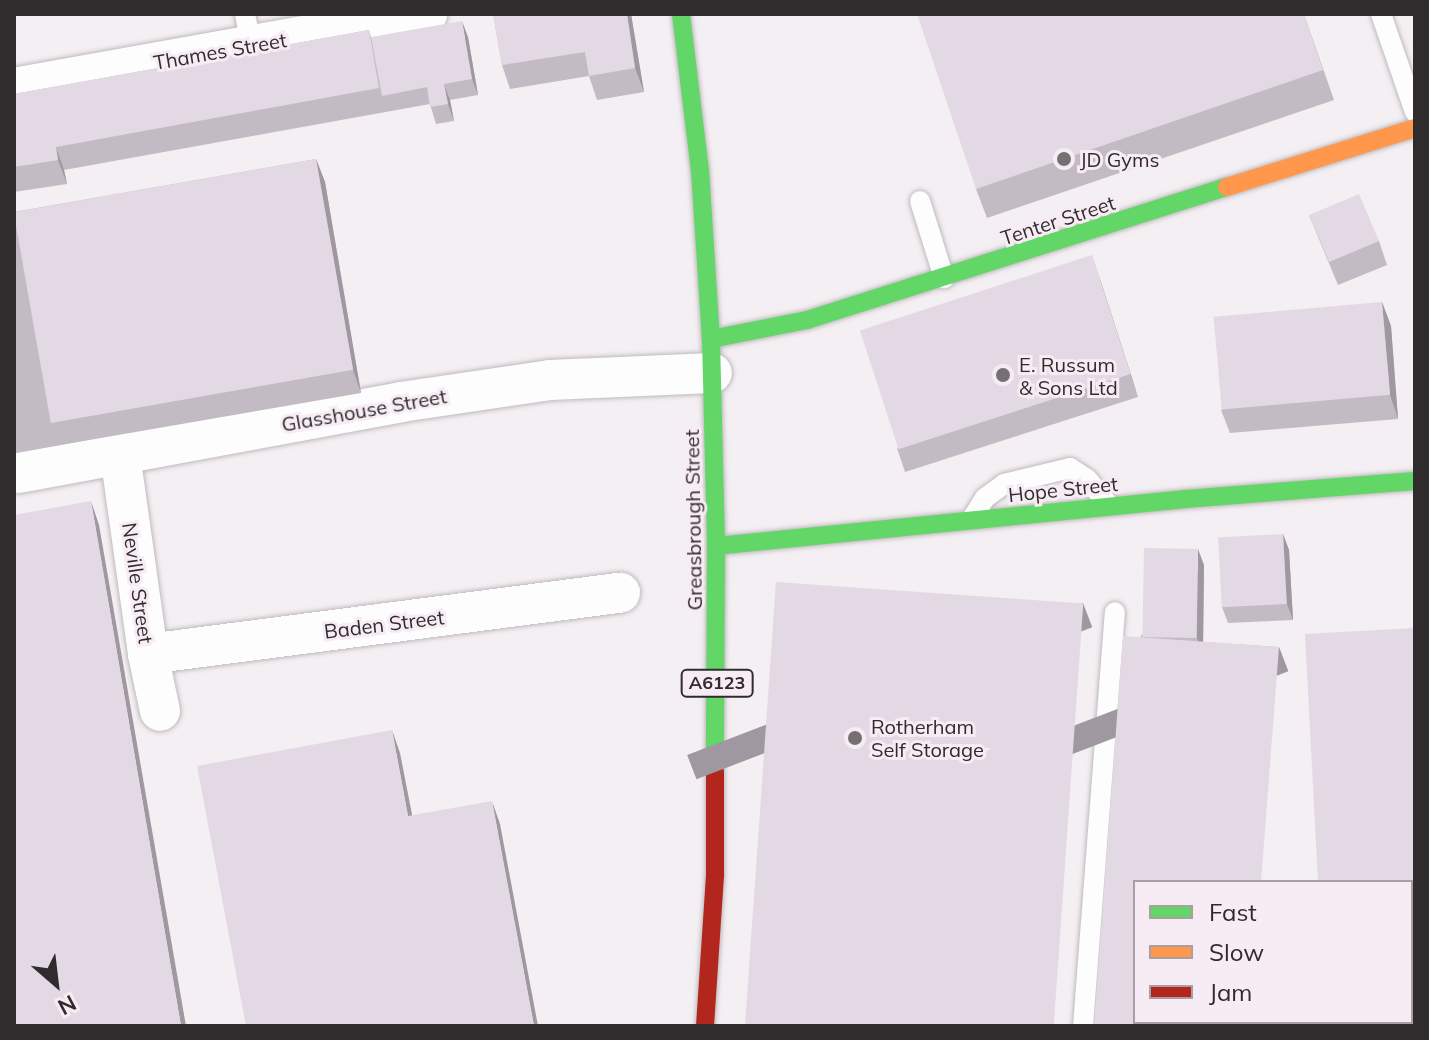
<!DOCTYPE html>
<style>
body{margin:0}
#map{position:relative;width:1429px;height:1040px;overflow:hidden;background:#f4eff2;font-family:Mulish,sans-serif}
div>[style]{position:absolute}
.roads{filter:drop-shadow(0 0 2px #bfbabd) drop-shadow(0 0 2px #bfbabd)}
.lane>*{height:20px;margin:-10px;padding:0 10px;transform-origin:10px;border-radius:10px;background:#fdfdfd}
.street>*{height:40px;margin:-20px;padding:0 20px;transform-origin:20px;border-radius:20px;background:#fdfdfd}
.fast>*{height:18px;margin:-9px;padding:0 9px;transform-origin:9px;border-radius:9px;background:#63d668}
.slow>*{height:18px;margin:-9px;padding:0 9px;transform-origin:9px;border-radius:9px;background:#ff974d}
.jam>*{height:18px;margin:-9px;padding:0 9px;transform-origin:9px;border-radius:9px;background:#b3261e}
.wall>*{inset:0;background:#c3bbc4}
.shaded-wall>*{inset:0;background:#9f98a0;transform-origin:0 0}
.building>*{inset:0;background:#e3d9e4;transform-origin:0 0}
.dots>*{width:22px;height:22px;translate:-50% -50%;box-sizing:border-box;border:4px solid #f7ecf3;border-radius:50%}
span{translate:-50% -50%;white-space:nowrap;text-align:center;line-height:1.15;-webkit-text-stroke:6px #f7ecf3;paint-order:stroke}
.shield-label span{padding:2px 6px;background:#f7ecf3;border:2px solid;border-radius:6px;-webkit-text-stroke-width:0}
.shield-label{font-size:18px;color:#302c2e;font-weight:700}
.street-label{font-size:20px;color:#302c2e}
.poi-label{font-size:20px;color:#302c2e}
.left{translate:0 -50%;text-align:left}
.frame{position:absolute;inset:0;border:16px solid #302c2e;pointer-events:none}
.legend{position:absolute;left:1133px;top:880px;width:280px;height:144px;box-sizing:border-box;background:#f7ecf3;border:2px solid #a79fa4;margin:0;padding:10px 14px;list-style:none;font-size:24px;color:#302c2e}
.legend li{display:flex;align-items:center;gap:16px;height:40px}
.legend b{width:40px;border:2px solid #a79fa4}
.north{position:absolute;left:16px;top:944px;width:80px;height:80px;-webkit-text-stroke:6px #f7ecf3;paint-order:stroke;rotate:152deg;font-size:22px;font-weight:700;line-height:32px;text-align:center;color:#302c2e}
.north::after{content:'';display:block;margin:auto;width:28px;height:36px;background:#302c2e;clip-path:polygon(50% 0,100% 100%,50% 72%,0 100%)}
</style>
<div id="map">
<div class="roads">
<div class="lane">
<i style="left:245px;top:14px;width:33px;rotate:79deg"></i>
<i style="left:1381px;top:14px;width:104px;rotate:70.9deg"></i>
<i style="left:920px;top:201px;width:81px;rotate:72.7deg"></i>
<i style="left:973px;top:517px;width:22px;rotate:-58deg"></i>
<i style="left:985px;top:498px;width:24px;rotate:-36deg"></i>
<i style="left:1004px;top:484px;width:68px;rotate:-13.6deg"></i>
<i style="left:1070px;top:468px;width:20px;rotate:33deg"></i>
<i style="left:1087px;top:479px;width:34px;rotate:50deg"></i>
<i style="left:1083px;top:1026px;width:415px;rotate:-85.6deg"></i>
</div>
<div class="street">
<i style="left:14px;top:88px;width:420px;rotate:-10.2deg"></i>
<i style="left:120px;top:454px;width:202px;rotate:82deg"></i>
<i style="left:148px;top:654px;width:58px;rotate:78.1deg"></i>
<i style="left:19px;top:473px;width:389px;rotate:-10.5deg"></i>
<i style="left:401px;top:402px;width:151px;rotate:-8.4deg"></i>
<i style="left:550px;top:380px;width:162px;rotate:-2.5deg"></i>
<i style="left:148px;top:654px;width:476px;rotate:-7.4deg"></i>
</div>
<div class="fast">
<i style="left:681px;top:14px;width:157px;rotate:83.1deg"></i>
<i style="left:700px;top:170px;width:169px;rotate:86.3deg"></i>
<i style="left:711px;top:339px;width:207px;rotate:88.6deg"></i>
<i style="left:716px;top:546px;width:226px;rotate:90.3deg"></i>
<i style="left:711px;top:339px;width:98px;rotate:-11.2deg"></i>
<i style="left:807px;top:320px;width:441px;rotate:-17.6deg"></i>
<i style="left:716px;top:546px;width:471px;rotate:-5.7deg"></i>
<i style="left:1185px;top:499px;width:231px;rotate:-4.5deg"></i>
</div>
<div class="slow">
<i style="left:1227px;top:187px;width:197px;rotate:-17.4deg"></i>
</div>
<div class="jam">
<i style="left:705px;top:1026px;width:152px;rotate:-86.2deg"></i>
<i style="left:715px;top:874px;width:102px;rotate:-90deg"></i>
</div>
</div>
<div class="wall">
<i style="clip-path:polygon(493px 14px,631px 14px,644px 92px,597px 100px,589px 76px,510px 89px,502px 65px)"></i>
<i style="clip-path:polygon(1304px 14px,1334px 100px,987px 218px,976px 189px)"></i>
<i style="clip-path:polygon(369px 30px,371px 37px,468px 37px,478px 95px,450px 100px,454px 121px,436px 124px,430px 104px,64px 170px,67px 184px,14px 192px,14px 94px)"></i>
<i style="clip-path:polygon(316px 159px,325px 182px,361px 393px,14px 453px,14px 212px)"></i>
<i style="clip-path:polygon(1309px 215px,1379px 241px,1387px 265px,1338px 285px)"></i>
<i style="clip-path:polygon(1100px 279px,1138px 397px,905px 472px,897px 448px)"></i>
<i style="clip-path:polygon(1382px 302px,1391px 326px,1398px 419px,1230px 433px,1221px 410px)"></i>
<i style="clip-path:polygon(1283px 534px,1289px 550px,1293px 620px,1228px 623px,1222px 607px)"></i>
<i style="clip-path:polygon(1204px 565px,1203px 642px,1279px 647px,1288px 671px,1140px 637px)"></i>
<i style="clip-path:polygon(1415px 628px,1415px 1026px,1327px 1026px,1325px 1022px,1411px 1022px,1411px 882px)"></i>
</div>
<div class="shaded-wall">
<i style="clip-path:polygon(627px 14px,631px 14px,644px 92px,635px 68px)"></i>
<i style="clip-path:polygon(462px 21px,468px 37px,478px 95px,472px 79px)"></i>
<i style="clip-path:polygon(444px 84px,450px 100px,454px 121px,448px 104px)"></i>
<i style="clip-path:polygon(56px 147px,64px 170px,67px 184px,58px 160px)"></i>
<i style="clip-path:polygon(316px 159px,325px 182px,361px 393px,353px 370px)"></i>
<i style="clip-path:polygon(1092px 255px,1100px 279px,1138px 397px,1130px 374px)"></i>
<i style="clip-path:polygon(1382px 302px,1391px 326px,1398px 419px,1390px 395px)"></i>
<i style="clip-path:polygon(91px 501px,99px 525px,186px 1026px,181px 1026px)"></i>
<i style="clip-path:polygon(1283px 534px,1289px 550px,1293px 620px,1287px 604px)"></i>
<i style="clip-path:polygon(1198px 549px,1204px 565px,1203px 655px,1197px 638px)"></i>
<i style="left:1083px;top:603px;width:26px;height:424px;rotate:69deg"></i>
<i style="left:1279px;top:647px;width:26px;height:236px;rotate:69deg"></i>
<i style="clip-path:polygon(392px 730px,400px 753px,417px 840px,408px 816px)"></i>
<i style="clip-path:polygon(492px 801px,500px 824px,538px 1026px,534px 1026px)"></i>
<i style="left:1251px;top:1022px;width:10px;height:4px"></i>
</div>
<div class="building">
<i style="clip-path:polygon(493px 14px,627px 14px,635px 68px,589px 76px,585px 52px,502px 65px)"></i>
<i style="clip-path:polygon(917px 14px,1304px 14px,1323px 70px,976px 189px)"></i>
<i style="clip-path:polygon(462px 21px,472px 79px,444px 84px,448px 104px,430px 107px,427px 87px,382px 96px,371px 37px)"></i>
<i style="clip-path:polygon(369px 30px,379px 88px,56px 147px,58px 160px,14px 167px,14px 94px)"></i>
<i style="left:316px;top:159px;width:214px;height:307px;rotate:80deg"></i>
<i style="left:1359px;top:194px;width:51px;height:54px;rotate:67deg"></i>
<i style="left:1092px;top:255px;width:125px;height:244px;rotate:72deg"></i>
<i style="left:1382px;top:302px;width:93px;height:169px;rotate:85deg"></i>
<i style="clip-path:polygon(91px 501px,181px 1026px,14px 1026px,14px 515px)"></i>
<i style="left:1283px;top:534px;width:70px;height:65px;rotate:87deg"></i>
<i style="left:1198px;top:549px;width:89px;height:54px;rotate:91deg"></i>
<i style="left:776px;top:582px;width:308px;height:445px;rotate:4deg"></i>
<i style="clip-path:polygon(1415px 628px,1415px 1015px,1411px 1015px,1411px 882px,1318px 882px,1305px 634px)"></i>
<i style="clip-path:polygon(1123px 636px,1279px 647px,1261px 882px,1135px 882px,1135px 1022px,1251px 1022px,1250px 1026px,1094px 1026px)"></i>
<i style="clip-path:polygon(392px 730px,408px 816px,492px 801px,534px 1026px,246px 1026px,197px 766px)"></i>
</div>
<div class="dots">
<i style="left:1064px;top:159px;background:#757073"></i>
<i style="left:1003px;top:375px;background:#757073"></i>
<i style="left:855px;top:738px;background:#757073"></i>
</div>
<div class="shield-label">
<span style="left:717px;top:683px">A6123</span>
</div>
<div class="street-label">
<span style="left:220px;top:51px;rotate:-10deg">Thames Street</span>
<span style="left:1058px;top:220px;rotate:-18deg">Tenter Street</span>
<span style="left:364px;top:410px;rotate:-10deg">Glasshouse Street</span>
<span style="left:1063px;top:489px;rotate:-6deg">Hope Street</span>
<span style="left:693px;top:520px;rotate:-91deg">Greasbrough Street</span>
<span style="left:138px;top:583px;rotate:82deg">Neville Street</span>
<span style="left:384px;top:624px;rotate:-7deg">Baden Street</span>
</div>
<div class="poi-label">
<span class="left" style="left:1080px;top:159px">JD Gyms</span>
<span class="left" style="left:1019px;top:376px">E. Russum<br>&amp; Sons Ltd</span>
<span class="left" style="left:871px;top:738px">Rotherham<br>Self Storage</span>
</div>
<div class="frame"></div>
<ul class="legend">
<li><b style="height:10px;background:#63d668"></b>Fast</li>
<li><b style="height:10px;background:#ff974d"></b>Slow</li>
<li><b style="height:10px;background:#b3261e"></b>Jam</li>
</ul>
<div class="north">N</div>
</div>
